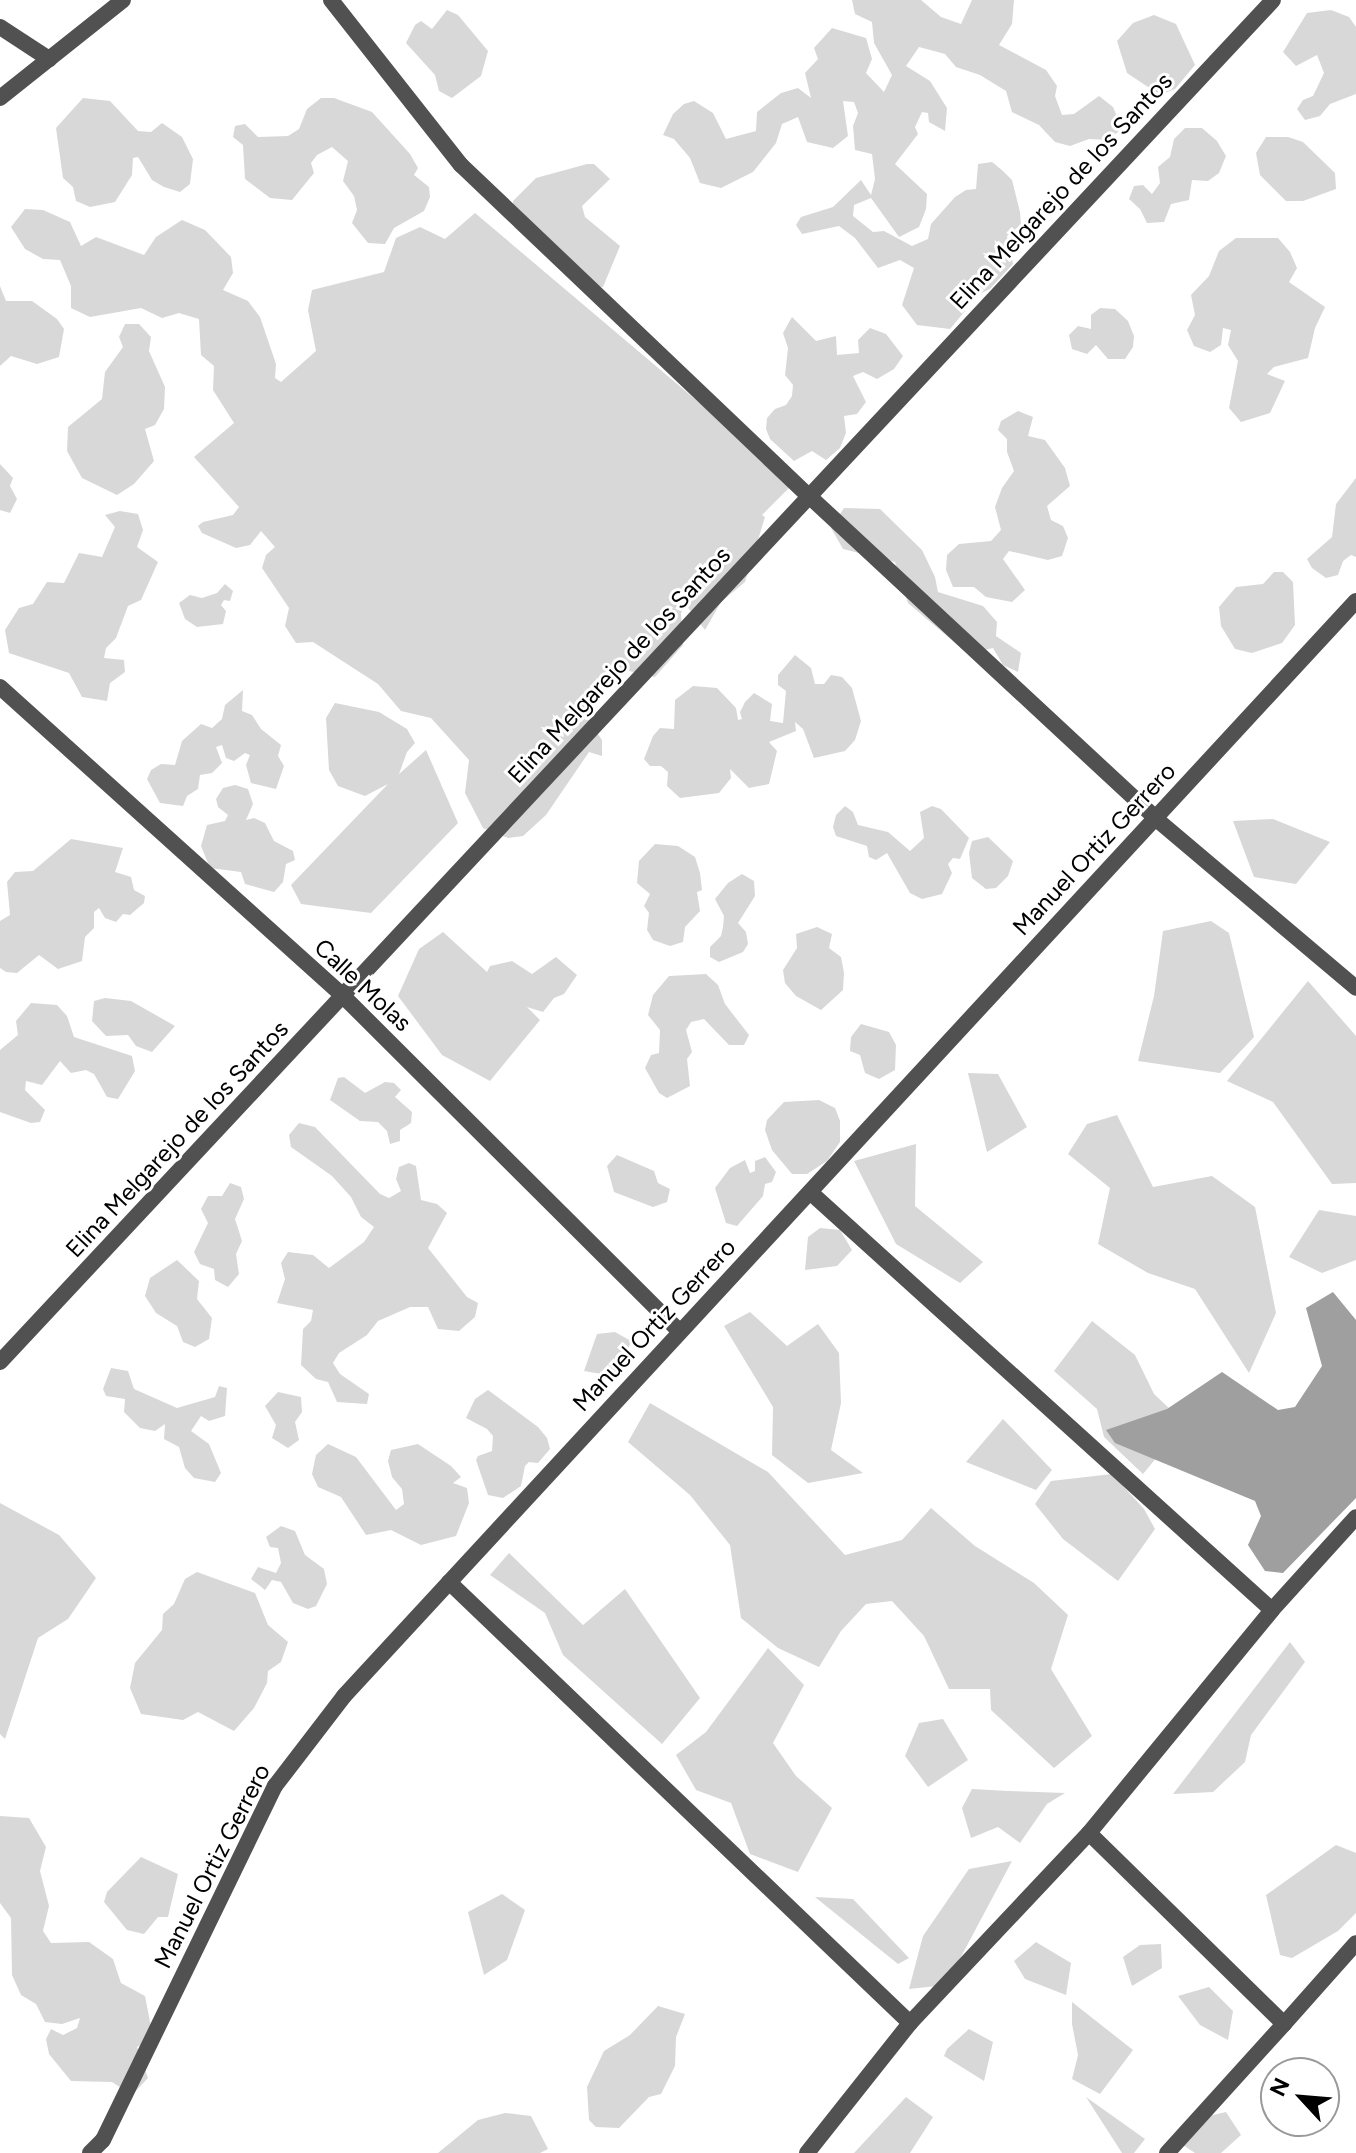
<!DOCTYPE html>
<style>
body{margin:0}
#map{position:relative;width:1356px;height:2153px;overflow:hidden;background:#fff;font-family:Figtree,sans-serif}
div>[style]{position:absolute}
.green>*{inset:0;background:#d8d8d8}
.water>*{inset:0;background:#9f9f9f}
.street>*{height:16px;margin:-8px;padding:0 8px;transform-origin:8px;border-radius:8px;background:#515151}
span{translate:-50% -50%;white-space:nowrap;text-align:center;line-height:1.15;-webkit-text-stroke:6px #fff;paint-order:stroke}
.street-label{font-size:24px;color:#000}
.north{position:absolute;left:1260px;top:2057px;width:80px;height:80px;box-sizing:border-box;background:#fff;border:2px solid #999;border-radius:50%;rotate:296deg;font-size:22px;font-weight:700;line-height:32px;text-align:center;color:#000}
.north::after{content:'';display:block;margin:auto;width:28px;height:36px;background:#000;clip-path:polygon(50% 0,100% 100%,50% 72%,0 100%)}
</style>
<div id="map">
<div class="green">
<i style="clip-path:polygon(852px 0,921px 0,941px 17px,961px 24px,972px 0,1014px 0,1012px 24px,999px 45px,1046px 70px,1057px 86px,1055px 96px,1062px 115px,1074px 114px,1099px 96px,1113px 107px,1122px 129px,1107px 140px,1089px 139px,1070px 146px,1055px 142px,1039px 125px,1012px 112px,1006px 91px,980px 75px,956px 67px,945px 54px,919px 47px,906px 66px,930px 81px,947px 108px,945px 131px,929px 122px,928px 113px,922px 112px,915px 127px,918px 134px,895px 164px,927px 194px,926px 209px,919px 227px,899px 237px,871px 198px,854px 205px,853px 216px,873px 232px,884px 231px,912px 246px,928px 239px,931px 224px,955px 197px,966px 190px,976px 189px,978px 164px,992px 162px,1003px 171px,1012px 180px,1020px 212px,1021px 225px,1007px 236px,1013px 264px,990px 289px,975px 296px,967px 294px,965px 311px,950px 329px,917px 325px,902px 305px,914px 268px,900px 260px,878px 268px,855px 238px,839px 226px,802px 234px,796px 225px,801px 217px,833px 207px,861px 180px,871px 195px,875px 179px,872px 154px,855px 150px,853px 126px,858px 113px,854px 102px,843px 101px,848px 136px,833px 148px,807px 142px,798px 117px,782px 124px,776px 143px,753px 172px,721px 188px,700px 183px,690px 158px,674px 139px,663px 135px,673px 114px,684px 104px,694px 101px,713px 113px,726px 139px,756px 131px,757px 112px,781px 93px,798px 88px,811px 98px,805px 73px,818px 59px,814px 48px,832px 28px,866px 38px,872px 59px,866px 73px,884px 92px,892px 75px,874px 43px,872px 22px,855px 14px)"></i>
<i style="clip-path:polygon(447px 10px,458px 15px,488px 51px,481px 76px,452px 98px,439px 91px,435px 75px,406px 43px,415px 25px,421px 21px,432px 29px)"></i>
<i style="clip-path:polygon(1331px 10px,1349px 17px,1356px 27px,1356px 94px,1330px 104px,1320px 116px,1305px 120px,1297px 109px,1303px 100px,1313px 96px,1324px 73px,1317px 55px,1296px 66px,1283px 52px,1307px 13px)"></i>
<i style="clip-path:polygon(1154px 15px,1176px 24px,1195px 65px,1175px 89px,1160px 95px,1127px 73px,1117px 41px,1133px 23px)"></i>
<i style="clip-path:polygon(83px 98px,110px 101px,138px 131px,151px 132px,162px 123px,182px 137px,193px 159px,190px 184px,180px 192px,164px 187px,152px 180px,138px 157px,133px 158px,132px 175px,115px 202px,90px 207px,76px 201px,73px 187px,63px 178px,56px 128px)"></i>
<i style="clip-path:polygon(321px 98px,334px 98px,372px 112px,410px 154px,418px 168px,414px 175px,429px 187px,430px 197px,424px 211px,394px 228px,385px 244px,368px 243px,352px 223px,357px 210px,354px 196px,343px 181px,348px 161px,332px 147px,317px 155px,311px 163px,314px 173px,292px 200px,270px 198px,245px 179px,243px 145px,233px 137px,235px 126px,245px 124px,258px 137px,288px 136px,299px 129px,307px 109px)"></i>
<i style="clip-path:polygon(1185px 128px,1202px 128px,1217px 141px,1226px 156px,1219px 173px,1208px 181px,1192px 180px,1189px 200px,1171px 204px,1164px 222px,1147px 223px,1140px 209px,1129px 199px,1134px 186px,1143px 185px,1152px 194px,1160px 183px,1158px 167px,1170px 157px,1174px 139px)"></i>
<i style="clip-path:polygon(1266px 137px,1288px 137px,1303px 142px,1335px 173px,1336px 189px,1303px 201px,1286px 201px,1260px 175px,1256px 153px)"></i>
<i style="clip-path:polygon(587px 164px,594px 164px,610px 179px,582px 206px,585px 217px,620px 246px,603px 287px,579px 287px,514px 227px,513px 201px,536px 178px)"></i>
<i style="clip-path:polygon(25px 209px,43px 210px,70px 222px,81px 246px,96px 237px,144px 255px,156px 237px,182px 220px,205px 230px,231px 257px,233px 273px,223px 290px,248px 301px,260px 317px,276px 364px,275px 378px,281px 382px,316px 351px,308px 310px,312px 290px,384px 272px,396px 238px,420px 227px,445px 239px,475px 213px,794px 483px,762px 515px,765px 517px,745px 582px,721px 602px,705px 630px,686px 605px,681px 613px,683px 645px,655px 677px,612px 667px,599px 680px,602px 687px,587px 696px,585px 715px,602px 740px,602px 756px,589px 752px,546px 815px,523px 836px,508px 838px,483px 828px,465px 793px,469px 760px,431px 718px,401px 711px,378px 684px,313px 642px,296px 643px,285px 626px,289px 608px,262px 568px,266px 555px,275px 547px,261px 531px,250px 545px,236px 548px,202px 533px,198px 526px,203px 522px,233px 515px,239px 507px,194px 457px,234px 423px,213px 390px,214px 366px,201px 355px,199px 319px,179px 313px,162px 318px,141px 308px,90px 317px,71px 308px,71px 286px,60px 260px,43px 259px,25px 249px,11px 227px)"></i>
<i style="clip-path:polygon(1236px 238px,1278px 238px,1290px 252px,1297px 268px,1289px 282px,1325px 307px,1315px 328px,1308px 358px,1274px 367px,1267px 374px,1285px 381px,1270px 413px,1241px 422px,1229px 408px,1238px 361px,1228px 345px,1231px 330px,1223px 328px,1221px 345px,1210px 352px,1194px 346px,1187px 330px,1195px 315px,1191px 295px,1209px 276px,1219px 251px)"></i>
<i style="clip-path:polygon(0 286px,6px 301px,32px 301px,57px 319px,64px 329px,59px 357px,37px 364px,11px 356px,0 366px)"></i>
<i style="clip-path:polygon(1100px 308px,1115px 309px,1128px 321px,1134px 336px,1133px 347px,1125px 359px,1108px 359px,1096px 345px,1087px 354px,1072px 349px,1069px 335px,1078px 326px,1091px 329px,1091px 315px)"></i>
<i style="clip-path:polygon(792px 317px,816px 341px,836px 336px,837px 355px,859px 353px,858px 340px,870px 328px,886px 334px,903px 356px,894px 369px,877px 379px,863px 372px,853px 376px,866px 402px,857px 414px,844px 416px,846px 433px,840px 448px,826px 460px,812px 451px,794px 461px,770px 439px,766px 429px,767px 418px,775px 409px,786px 405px,792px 396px,793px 385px,785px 375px,788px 348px,783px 333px)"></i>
<i style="clip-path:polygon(125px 324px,139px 324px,151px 337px,149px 351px,165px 387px,164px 409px,155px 425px,145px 429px,154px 461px,134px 484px,117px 495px,82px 478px,67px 451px,68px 427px,102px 399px,105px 372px,123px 347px,119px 337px)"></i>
<i style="clip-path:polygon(1018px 411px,1033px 417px,1028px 436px,1045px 440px,1065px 468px,1070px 486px,1047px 506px,1051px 520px,1063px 526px,1068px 538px,1062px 556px,1048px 560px,1009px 551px,1003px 559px,1025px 590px,1012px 602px,986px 597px,974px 587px,953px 587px,946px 570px,947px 555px,959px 544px,991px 541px,1001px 530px,995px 507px,1002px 488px,1014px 471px,1007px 452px,1007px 439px,998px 430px,1001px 421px)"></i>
<i style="clip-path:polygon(0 464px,13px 478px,10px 486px,17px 499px,10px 513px,0 510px)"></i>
<i style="clip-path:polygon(1356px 478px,1356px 557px,1351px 555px,1343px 561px,1338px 575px,1326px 578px,1312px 568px,1307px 559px,1332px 537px,1336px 504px)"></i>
<i style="clip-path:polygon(844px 508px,880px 509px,922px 550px,935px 577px,938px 592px,983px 606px,997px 622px,996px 636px,1021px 653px,1018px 672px,1003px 665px,993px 648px,968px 654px,908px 603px,895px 562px,843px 549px,831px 528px)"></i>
<i style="clip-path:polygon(120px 511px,138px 514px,143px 530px,137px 547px,158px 562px,141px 600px,128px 606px,116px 638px,106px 648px,104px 658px,124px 660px,125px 672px,110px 683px,107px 701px,82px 697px,69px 673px,9px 653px,5px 630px,19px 608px,33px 604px,47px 582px,64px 583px,79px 553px,102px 557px,115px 527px,105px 515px)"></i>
<i style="clip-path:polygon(1274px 572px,1283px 572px,1293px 582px,1295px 625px,1282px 643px,1252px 653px,1235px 649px,1221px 626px,1219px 607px,1236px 587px,1263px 584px)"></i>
<i style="clip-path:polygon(225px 584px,233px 591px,230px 601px,224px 600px,221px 605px,226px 611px,223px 624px,197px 627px,185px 619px,179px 603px,190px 595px,202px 598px,217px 593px)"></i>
<i style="clip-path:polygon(795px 655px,811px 668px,815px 684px,824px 684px,831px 675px,842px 677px,852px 688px,861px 721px,855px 740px,845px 751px,814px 758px,803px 729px,795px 722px,796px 731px,769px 742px,777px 751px,769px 784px,749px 788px,730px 769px,731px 778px,719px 793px,680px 798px,667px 786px,668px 772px,661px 766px,650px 766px,644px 759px,653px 736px,660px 728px,674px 729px,675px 700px,693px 686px,717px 688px,736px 708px,738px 720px,742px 719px,740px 712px,745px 702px,754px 693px,772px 704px,770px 721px,783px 723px,786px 691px,778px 685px,778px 675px)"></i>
<i style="clip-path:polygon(243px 690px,242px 711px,252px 715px,261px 729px,281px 745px,278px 756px,284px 766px,276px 789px,251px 783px,246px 765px,250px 755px,245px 753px,234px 761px,226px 758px,222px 745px,216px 747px,222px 763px,212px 773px,200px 775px,198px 789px,187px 796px,183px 806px,160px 803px,147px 779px,151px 770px,161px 764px,175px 765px,182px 741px,201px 724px,212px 728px,222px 719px,225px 705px)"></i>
<i style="clip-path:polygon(335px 703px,379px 712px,407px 729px,415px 743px,407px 752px,399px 774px,426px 750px,458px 823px,371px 913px,301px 904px,291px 885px,388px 784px,365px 796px,338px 786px,329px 770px,326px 718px)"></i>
<i style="clip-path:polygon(235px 785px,248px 789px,253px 804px,246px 820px,254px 818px,265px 823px,274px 841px,293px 851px,295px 860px,286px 864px,283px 882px,274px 892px,245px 884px,241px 872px,210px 868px,201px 846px,207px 825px,225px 821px,228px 815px,218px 807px,216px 799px,223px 788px)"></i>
<i style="clip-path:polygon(845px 806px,853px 812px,858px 825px,888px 832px,910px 851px,924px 838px,920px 812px,932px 806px,941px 809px,969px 838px,960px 859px,953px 858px,948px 864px,952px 873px,942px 894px,922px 899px,910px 893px,887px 853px,876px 860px,869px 857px,867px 846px,836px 836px,833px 827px,836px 815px)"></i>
<i style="clip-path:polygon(1273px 819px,1330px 842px,1296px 884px,1254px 877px,1233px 821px)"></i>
<i style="clip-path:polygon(988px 837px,1013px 861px,1008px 876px,996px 888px,986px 889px,972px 878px,969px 853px,972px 841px)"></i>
<i style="clip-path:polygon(71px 839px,123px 848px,115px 872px,131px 877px,134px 890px,145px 896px,144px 903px,130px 915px,123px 914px,116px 922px,105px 918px,99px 908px,94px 912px,94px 928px,85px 937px,82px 961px,58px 969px,39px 955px,17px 973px,6px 972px,0 968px,0 921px,10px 915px,7px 882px,15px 872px,33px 871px)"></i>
<i style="clip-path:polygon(655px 844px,678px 846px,695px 857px,700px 873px,702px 890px,697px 892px,700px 911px,685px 927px,683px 942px,670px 946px,653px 940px,647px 930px,649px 913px,644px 906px,650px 894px,637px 883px,639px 861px)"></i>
<i style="clip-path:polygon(742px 874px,754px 881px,755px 896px,738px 923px,746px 932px,748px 944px,743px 952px,719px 962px,710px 957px,710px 947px,721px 936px,723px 927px,724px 916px,715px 899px,728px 883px)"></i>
<i style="clip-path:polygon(1211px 921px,1229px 933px,1254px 1037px,1220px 1073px,1138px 1061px,1154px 996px,1163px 931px)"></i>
<i style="clip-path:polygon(817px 927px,832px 934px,829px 948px,841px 957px,844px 973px,843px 990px,821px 1010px,796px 996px,785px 983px,783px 970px,797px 948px,796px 934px)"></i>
<i style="clip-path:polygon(443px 932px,487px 972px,490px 966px,512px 961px,532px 974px,556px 957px,577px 975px,564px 994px,554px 998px,543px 1012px,527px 1007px,540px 1020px,490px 1081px,442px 1055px,398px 996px,419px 949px)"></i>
<i style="clip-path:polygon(706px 974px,718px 985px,725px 1004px,749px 1035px,744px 1045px,729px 1045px,704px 1019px,691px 1022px,686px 1030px,692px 1052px,687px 1059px,690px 1086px,667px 1098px,659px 1093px,645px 1068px,651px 1055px,659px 1053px,660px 1030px,648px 1015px,653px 995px,669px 976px)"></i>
<i style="clip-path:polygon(1308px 981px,1356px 1036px,1356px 1183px,1332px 1184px,1273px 1102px,1227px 1081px)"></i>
<i style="clip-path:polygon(105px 998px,131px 1001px,175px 1026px,152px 1052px,136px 1046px,128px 1035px,106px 1036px,92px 1021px,94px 1001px)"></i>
<i style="clip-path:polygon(31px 1003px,57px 1005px,67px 1016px,74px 1037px,132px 1056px,135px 1071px,118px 1099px,107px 1097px,94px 1074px,86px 1070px,71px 1073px,60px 1061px,42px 1085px,26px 1081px,25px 1090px,45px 1110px,40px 1122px,31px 1123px,0 1112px,0 1050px,18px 1035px,16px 1021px)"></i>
<i style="clip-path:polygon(861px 1024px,889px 1032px,896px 1045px,895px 1070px,879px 1079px,865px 1073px,860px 1055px,850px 1051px,851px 1037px)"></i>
<i style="clip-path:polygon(968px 1073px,998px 1074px,1027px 1127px,987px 1152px)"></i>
<i style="clip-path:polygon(344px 1077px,365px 1093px,385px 1082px,394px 1083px,401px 1090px,395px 1097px,412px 1112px,411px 1123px,400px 1130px,400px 1141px,390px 1144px,387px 1131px,378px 1122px,360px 1121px,330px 1100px,338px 1078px)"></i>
<i style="clip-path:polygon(819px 1100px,835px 1108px,840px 1121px,840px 1142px,827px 1161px,807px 1174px,792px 1174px,772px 1150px,765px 1130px,767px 1120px,784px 1102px)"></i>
<i style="clip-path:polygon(1117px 1115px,1153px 1187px,1212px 1176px,1255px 1207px,1276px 1313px,1249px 1373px,1195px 1289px,1148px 1273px,1098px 1244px,1110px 1188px,1068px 1154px,1087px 1124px)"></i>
<i style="clip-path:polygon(299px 1123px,315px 1127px,380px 1194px,389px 1198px,401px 1191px,396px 1179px,399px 1167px,409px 1163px,416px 1166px,421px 1200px,437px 1204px,447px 1213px,428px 1248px,467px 1297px,478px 1303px,475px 1317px,459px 1331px,438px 1329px,428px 1307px,410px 1307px,378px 1321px,367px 1335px,339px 1353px,333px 1363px,340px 1374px,369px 1394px,367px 1404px,337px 1402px,328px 1382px,316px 1379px,301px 1365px,303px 1329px,311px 1321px,313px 1310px,277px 1303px,285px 1279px,281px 1263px,288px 1252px,313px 1255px,329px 1268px,364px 1242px,374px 1227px,361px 1217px,351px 1197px,332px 1176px,291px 1147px,289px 1135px)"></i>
<i style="clip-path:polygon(916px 1144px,915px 1206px,983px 1262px,960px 1283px,896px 1244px,854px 1161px)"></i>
<i style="clip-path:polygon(617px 1155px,654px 1171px,658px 1183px,670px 1189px,667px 1202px,653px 1207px,614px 1192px,607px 1166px)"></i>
<i style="clip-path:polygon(765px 1157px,776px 1172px,772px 1182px,765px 1184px,763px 1196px,737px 1226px,726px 1223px,715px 1188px,730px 1168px,745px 1160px,750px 1173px,755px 1171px,755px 1161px)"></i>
<i style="clip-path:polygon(230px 1183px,241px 1187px,244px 1199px,235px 1219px,242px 1241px,236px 1254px,239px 1274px,228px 1287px,215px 1280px,214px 1269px,200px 1264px,194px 1252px,208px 1223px,201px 1209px,208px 1196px,222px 1196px)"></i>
<i style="clip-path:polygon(1319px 1210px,1356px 1216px,1356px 1260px,1322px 1273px,1289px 1257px)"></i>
<i style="clip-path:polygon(820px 1228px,840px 1230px,852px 1250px,837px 1266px,805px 1270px,808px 1237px)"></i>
<i style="clip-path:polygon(177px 1260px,199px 1281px,197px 1299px,212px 1318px,209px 1339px,195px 1347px,183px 1342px,177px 1326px,156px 1313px,145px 1296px,150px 1278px)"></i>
<i style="clip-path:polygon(750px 1312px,787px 1346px,818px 1324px,839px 1353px,841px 1403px,831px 1450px,863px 1473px,808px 1483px,772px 1455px,773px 1407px,724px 1326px)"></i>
<i style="clip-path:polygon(1092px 1321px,1135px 1355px,1154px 1394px,1185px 1423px,1143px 1474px,1104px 1437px,1097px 1409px,1054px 1371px)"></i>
<i style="clip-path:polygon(615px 1332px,631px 1341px,619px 1377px,584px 1371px,597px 1334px)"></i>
<i style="clip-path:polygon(111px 1368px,128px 1371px,134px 1389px,177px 1408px,215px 1397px,219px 1386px,227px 1388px,225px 1416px,209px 1421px,201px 1416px,191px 1431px,209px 1444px,221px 1473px,215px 1482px,194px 1478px,185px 1468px,179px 1447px,164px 1439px,165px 1424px,155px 1431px,140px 1428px,124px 1412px,125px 1399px,106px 1396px,103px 1389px)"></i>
<i style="clip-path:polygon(488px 1390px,538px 1427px,547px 1438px,550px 1449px,538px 1463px,529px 1462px,525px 1466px,521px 1486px,503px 1498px,488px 1495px,476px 1460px,478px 1456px,492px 1451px,493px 1436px,487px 1429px,466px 1418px,475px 1399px)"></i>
<i style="clip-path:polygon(278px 1392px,301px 1397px,302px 1412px,295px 1422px,299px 1440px,288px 1448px,272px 1438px,276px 1425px,265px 1406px)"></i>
<i style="clip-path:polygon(650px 1403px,768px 1472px,845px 1555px,902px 1540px,931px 1508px,975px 1546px,1034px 1583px,1068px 1615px,1051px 1669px,1092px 1736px,1054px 1768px,991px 1710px,990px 1689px,949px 1689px,924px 1636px,892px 1601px,866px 1604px,841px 1631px,819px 1667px,778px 1648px,741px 1618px,730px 1545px,690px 1495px,628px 1442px)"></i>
<i style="clip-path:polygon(1003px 1419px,1052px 1470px,1036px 1490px,966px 1462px)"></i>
<i style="clip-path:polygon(328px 1444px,356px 1457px,396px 1510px,404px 1504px,402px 1489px,392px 1477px,388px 1461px,391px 1450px,418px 1444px,451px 1466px,461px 1477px,453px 1483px,467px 1488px,469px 1503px,456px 1536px,421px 1545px,391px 1530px,366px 1535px,341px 1497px,318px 1487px,312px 1474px,316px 1455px)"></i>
<i style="clip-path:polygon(1112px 1474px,1144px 1509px,1155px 1529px,1118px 1581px,1063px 1539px,1035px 1504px,1051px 1481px)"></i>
<i style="clip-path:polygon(0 1503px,59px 1535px,96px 1578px,68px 1619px,38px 1638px,5px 1739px,0 1734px)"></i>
<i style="clip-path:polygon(281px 1526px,295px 1531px,305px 1555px,324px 1569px,327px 1584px,316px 1606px,308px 1609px,293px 1603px,281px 1582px,272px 1580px,265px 1590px,251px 1579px,258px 1567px,276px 1573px,281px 1563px,278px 1548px,270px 1547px,266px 1537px)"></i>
<i style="clip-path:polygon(509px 1553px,583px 1625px,625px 1589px,700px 1698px,662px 1744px,563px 1655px,545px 1613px,490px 1575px)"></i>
<i style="clip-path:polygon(197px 1572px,255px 1593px,268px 1625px,288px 1642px,281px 1662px,268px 1671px,267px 1683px,254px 1708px,234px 1731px,198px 1712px,183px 1720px,141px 1714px,130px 1688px,135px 1663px,162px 1630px,163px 1614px,174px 1604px,185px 1579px)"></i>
<i style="clip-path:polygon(1290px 1642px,1305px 1662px,1251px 1735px,1245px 1762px,1213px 1792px,1173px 1794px)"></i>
<i style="clip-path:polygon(768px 1648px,804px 1685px,773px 1743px,796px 1776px,832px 1808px,798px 1872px,750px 1854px,731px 1803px,696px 1790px,676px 1755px,706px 1732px)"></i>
<i style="clip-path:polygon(943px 1719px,968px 1760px,928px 1787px,905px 1756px,919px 1723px)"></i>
<i style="clip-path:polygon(972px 1789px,1008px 1791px,1065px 1793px,1047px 1804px,1020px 1843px,998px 1827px,971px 1838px,962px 1808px)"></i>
<i style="clip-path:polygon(0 1816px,29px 1818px,46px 1847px,40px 1871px,49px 1906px,43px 1931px,51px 1943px,89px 1942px,113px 1959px,121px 1983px,145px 1996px,152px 2032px,148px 2041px,137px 2047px,148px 2078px,132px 2095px,112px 2082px,71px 2081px,49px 2054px,46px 2039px,51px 2029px,63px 2035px,77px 2028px,80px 2018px,62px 2024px,45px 2022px,36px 2004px,21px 1995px,12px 1975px,11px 1918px,0 1903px)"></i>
<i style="clip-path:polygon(1336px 1845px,1356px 1853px,1356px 1913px,1338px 1931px,1292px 1958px,1280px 1955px,1266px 1895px)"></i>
<i style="clip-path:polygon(141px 1857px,178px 1874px,168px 1917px,158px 1917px,144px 1934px,127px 1930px,104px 1902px,107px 1892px)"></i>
<i style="clip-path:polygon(1012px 1861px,946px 1985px,909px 1989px,923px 1936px,969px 1869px)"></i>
<i style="clip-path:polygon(502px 1894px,525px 1910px,507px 1960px,484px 1975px,468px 1912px)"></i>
<i style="clip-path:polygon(815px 1897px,853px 1899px,909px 1958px,898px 1964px)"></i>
<i style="clip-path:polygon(1036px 1942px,1071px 1963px,1066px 1995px,1025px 1979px,1014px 1961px)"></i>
<i style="clip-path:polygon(1161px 1944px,1162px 1968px,1132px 1986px,1123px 1957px,1140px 1945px)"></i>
<i style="clip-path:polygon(1209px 1987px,1233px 2011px,1228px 2040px,1200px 2025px,1178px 1996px)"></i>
<i style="clip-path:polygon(1072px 2002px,1133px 2050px,1100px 2094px,1072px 2079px,1078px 2055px,1072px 2024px)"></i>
<i style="clip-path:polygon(658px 2006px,685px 2014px,676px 2037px,675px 2066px,661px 2094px,649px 2097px,619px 2128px,596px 2127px,589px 2120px,587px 2087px,604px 2051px,630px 2035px)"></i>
<i style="clip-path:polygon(969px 2029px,993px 2042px,984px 2081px,944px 2056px,947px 2049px)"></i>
<i style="clip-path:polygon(906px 2097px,933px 2117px,910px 2153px,854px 2153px)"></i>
<i style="clip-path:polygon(1086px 2097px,1145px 2139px,1134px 2153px,1122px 2153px)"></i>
<i style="clip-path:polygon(1226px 2112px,1241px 2135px,1221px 2153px,1195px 2153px,1183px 2145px,1200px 2118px)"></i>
<i style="clip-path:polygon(505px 2113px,531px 2116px,548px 2149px,540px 2153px,438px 2153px,478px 2120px)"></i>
</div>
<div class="water">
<i style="clip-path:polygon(1333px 1292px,1356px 1320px,1356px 1498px,1283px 1573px,1265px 1571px,1248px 1545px,1261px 1516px,1255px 1501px,1115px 1443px,1106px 1430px,1167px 1409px,1222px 1372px,1278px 1410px,1295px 1407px,1322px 1366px,1306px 1308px)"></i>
</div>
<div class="street">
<i style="left:331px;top:0;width:210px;rotate:51.8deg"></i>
<i style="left:461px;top:165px;width:480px;rotate:43.6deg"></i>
<i style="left:809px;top:496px;width:473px;rotate:42.9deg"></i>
<i style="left:1155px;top:818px;width:263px;rotate:40.2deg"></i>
<i style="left:0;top:27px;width:59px;rotate:33.1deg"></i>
<i style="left:0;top:98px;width:157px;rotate:-38.5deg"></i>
<i style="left:0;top:687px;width:463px;rotate:42deg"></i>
<i style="left:344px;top:997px;width:474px;rotate:44.9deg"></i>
<i style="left:810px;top:1192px;width:623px;rotate:42.14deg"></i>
<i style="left:0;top:1362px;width:1864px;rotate:-46.93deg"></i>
<i style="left:449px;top:1582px;width:638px;rotate:43.73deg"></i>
<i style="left:1089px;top:1833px;width:273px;rotate:44.4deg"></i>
<i style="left:1284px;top:2024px;width:108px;rotate:-48.4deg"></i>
<i style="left:90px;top:2153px;width:18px;rotate:-45deg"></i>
<i style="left:103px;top:2140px;width:394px;rotate:-64.1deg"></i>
<i style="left:275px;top:1786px;width:113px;rotate:-52.5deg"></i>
<i style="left:344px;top:1696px;width:1491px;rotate:-47.26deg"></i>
<i style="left:807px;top:2153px;width:166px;rotate:-51.6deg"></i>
<i style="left:910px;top:2023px;width:261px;rotate:-46.7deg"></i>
<i style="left:1089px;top:1833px;width:288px;rotate:-50.6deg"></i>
<i style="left:1272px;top:1610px;width:125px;rotate:-47.9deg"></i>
<i style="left:1167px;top:2153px;width:174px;rotate:-47.8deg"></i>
</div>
<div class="street-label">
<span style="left:1061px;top:191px;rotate:-47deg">Elina Melgarejo de los Santos</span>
<span style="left:619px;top:665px;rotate:-47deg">Elina Melgarejo de los Santos</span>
<span style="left:1094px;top:849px;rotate:-47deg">Manuel Ortiz Gerrero</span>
<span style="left:363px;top:985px;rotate:43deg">Calle Molas</span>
<span style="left:177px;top:1139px;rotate:-47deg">Elina Melgarejo de los Santos</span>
<span style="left:654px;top:1325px;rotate:-47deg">Manuel Ortiz Gerrero</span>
<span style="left:212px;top:1866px;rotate:-63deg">Manuel Ortiz Gerrero</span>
</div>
<div class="north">N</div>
</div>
